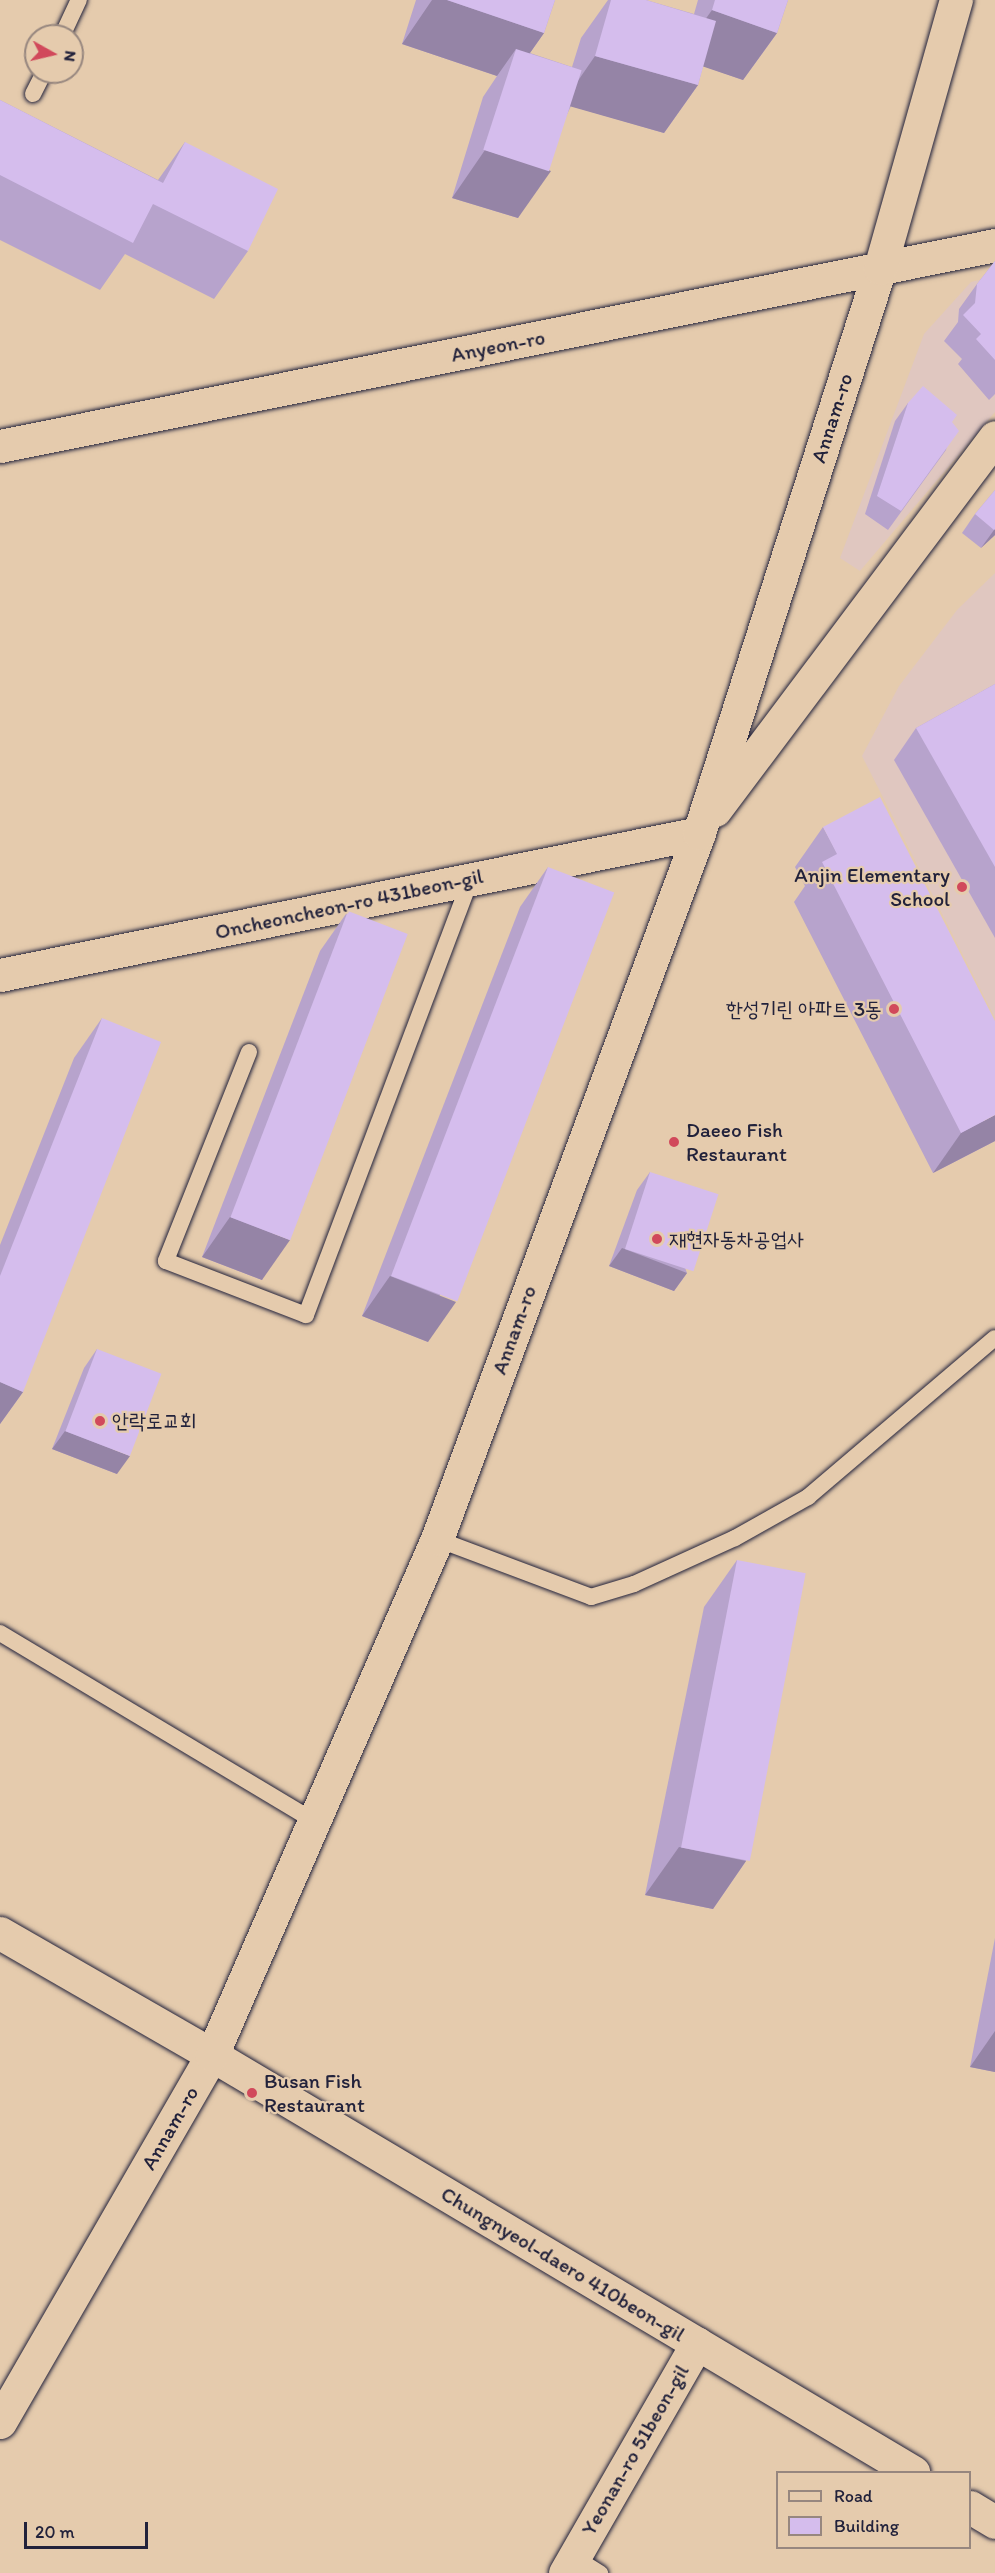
<!DOCTYPE html>
<meta charset="utf-8">
<style>
body{margin:0}
#map{position:relative;width:995px;height:2573px;overflow:hidden;background:#e5cbad;font-family:Itim,"Poor Story",sans-serif}
div>[style]{position:absolute}
.built>*{inset:0;background:#e0c7c0}
.roads{filter:drop-shadow(0 0 2px #22223b) drop-shadow(0 0 2px #22223b)}
.lane>*{height:16px;margin:-8px;padding:0 8px;transform-origin:8px;border-radius:8px;background:#e5cbad}
.street>*{height:33px;margin:-16.5px;padding:0 16.5px;transform-origin:16.5px;border-radius:16.5px;background:#e5cbad}
.secondary>*{height:33px;margin:-16.5px;padding:0 16.5px;transform-origin:16.5px;border-radius:16.5px;background:#e5cbad}
.wall>*{inset:0;background:#b7a3cc}
.shaded-wall>*{inset:0;background:#9584a6}
.building>*{inset:0;background:#d5bded;transform-origin:0 0}
.dots>*{width:16px;height:16px;translate:-50% -50%;box-sizing:border-box;border:3px solid #e5cbad;border-radius:50%}
span{translate:-50% -50%;white-space:nowrap;text-align:center;line-height:1.15;-webkit-text-stroke:4.5px #e5cbad;paint-order:stroke}
.street-label{font-size:21px;color:#22223b}
.poi-label{font-size:21px;color:#22223b}
.right{translate:-100% -50%;text-align:right}
.left{translate:0 -50%;text-align:left}
.legend{position:absolute;left:776px;top:2471px;width:195px;height:78px;box-sizing:border-box;background:#e5cbad;border:2px solid #97877f;margin:0;padding:8px 10px;list-style:none;font-size:18px;color:#22223b}
.legend li{display:flex;align-items:center;gap:12px;height:30px}
.legend b{width:30px;border:2px solid #97877f}
.north{position:absolute;left:24px;top:24px;width:60px;height:60px;box-sizing:border-box;background:#e5cbad;border:2px solid #97877f;border-radius:50%;rotate:98deg;font-size:16px;font-weight:700;line-height:24px;text-align:center;color:#22223b}
.north::after{content:'';display:block;margin:auto;width:21px;height:27px;background:#d1495b;clip-path:polygon(50% 0,100% 100%,50% 72%,0 100%)}
.scale{position:absolute;left:24px;top:2522px;width:124px;height:27px;box-sizing:border-box;border:3px solid #22223b;border-top:0;padding-left:8px;font-size:18px;line-height:21px;white-space:nowrap;color:#22223b;-webkit-text-stroke:4px #e5cbad;paint-order:stroke}
</style>
<div id="map">
<div class="built">
<i style="clip-path:polygon(995px 276px,995px 412px,860px 571px,840px 558px,924px 334px,971px 282px)"></i>
<i style="clip-path:polygon(995px 573px,995px 1018px,862px 756px,899px 686px,957px 610px)"></i>
</div>
<div class="roads">
<div class="lane">
<i style="left:62px;top:36px;width:40px;rotate:-65deg"></i>
<i style="left:33px;top:94px;width:25px;rotate:-63deg"></i>
<i style="left:249px;top:1052px;width:225px;rotate:111.7deg"></i>
<i style="left:166px;top:1261px;width:150px;rotate:21.1deg"></i>
<i style="left:306px;top:1315px;width:466px;rotate:-69.3deg"></i>
<i style="left:437px;top:1539px;width:165px;rotate:20.6deg"></i>
<i style="left:591px;top:1597px;width:45px;rotate:-16.8deg"></i>
<i style="left:634px;top:1584px;width:111px;rotate:-24.5deg"></i>
<i style="left:735px;top:1538px;width:84px;rotate:-29.3deg"></i>
<i style="left:808px;top:1497px;width:245px;rotate:-40.4deg"></i>
<i style="left:0;top:1633px;width:365px;rotate:30.9deg"></i>
<i style="left:574px;top:2557px;width:31px;rotate:32deg"></i>
</div>
<div class="street">
<i style="left:0;top:975px;width:713px;rotate:-11.48deg"></i>
<i style="left:0;top:1933px;width:245px;rotate:29.9deg"></i>
<i style="left:565px;top:2573px;width:265px;rotate:-60.1deg"></i>
</div>
<div class="secondary">
<i style="left:0;top:446px;width:1015px;rotate:-11.42deg"></i>
<i style="left:715px;top:810px;width:466px;rotate:-53.1deg"></i>
<i style="left:212px;top:2055px;width:816px;rotate:30.75deg"></i>
<i style="left:0;top:2422px;width:424px;rotate:-60deg"></i>
<i style="left:212px;top:2055px;width:563px;rotate:-66.44deg"></i>
<i style="left:437px;top:1539px;width:753px;rotate:-69.64deg"></i>
<i style="left:699px;top:833px;width:593px;rotate:-72.24deg"></i>
<i style="left:880px;top:268px;width:279px;rotate:-74.2deg"></i>
<i style="left:970px;top:2507px;width:29px;rotate:31deg"></i>
</div>
</div>
<div class="wall">
<i style="clip-path:polygon(416px 0,555px 0,544px 33px,530px 53px,572px 67px,581px 38px,608px 0,646px 0,694px 14px,698px 0,788px 0,777px 33px,743px 80px,703px 66px,698px 85px,664px 133px,571px 106px,518px 218px,452px 198px,483px 97px,497px 76px,402px 44px)"></i>
<i style="clip-path:polygon(0 100px,158px 180px,185px 142px,248px 251px,214px 299px,125px 254px,100px 290px,0 240px)"></i>
<i style="clip-path:polygon(995px 261px,995px 394px,989px 400px,958px 364px,962px 359px,944px 341px,958px 322px,959px 309px,977px 284px)"></i>
<i style="clip-path:polygon(908px 403px,952px 422px,946px 450px,888px 530px,865px 514px,895px 421px)"></i>
<i style="clip-path:polygon(995px 490px,995px 535px,981px 548px,962px 533px,975px 514px)"></i>
<i style="clip-path:polygon(995px 684px,995px 938px,894px 760px,916px 728px)"></i>
<i style="clip-path:polygon(823px 827px,995px 1141px,933px 1173px,794px 902px,805px 886px,795px 867px)"></i>
<i style="clip-path:polygon(548px 867px,428px 1342px,362px 1316px,520px 907px)"></i>
<i style="clip-path:polygon(348px 911px,262px 1280px,202px 1257px,320px 951px)"></i>
<i style="clip-path:polygon(102px 1018px,23px 1392px,0 1424px,0 1245px,74px 1058px)"></i>
<i style="clip-path:polygon(650px 1172px,687px 1273px,674px 1291px,609px 1266px,637px 1190px)"></i>
<i style="clip-path:polygon(97px 1349px,117px 1474px,52px 1449px,84px 1368px)"></i>
<i style="clip-path:polygon(737px 1560px,746px 1861px,713px 1909px,645px 1895px,704px 1607px)"></i>
<i style="clip-path:polygon(995px 1938px,995px 2072px,970px 2067px)"></i>
</div>
<div class="shaded-wall">
<i style="clip-path:polygon(432px 0,447px 0,544px 33px,511px 80px,516px 49px,497px 76px,402px 44px)"></i>
<i style="clip-path:polygon(712px 10px,777px 33px,743px 80px,678px 58px)"></i>
<i style="clip-path:polygon(595px 56px,698px 85px,664px 133px,562px 104px)"></i>
<i style="clip-path:polygon(485px 150px,551px 171px,518px 218px,452px 198px)"></i>
<i style="clip-path:polygon(995px 529px,995px 535px,981px 548px,994px 530px)"></i>
<i style="clip-path:polygon(995px 1115px,995px 1141px,933px 1173px,961px 1133px)"></i>
<i style="clip-path:polygon(230px 1217px,290px 1240px,262px 1280px,202px 1257px)"></i>
<i style="clip-path:polygon(622px 1248px,687px 1273px,674px 1291px,609px 1266px)"></i>
<i style="clip-path:polygon(390px 1276px,456px 1302px,428px 1342px,362px 1316px)"></i>
<i style="clip-path:polygon(0 1382px,23px 1392px,0 1424px)"></i>
<i style="clip-path:polygon(65px 1431px,130px 1456px,117px 1474px,52px 1449px)"></i>
<i style="clip-path:polygon(679px 1847px,746px 1861px,713px 1909px,645px 1895px)"></i>
<i style="clip-path:polygon(995px 2031px,995px 2072px,970px 2067px)"></i>
</div>
<div class="building">
<i style="clip-path:polygon(447px 0,555px 0,544px 33px)"></i>
<i style="clip-path:polygon(611px 0,646px 0,716px 21px,698px 85px,595px 56px)"></i>
<i style="clip-path:polygon(715px 0,788px 0,777px 33px,712px 10px)"></i>
<i style="left:516px;top:49px;width:69px;height:106px;rotate:18deg"></i>
<i style="clip-path:polygon(0 100px,163px 183px,185px 142px,278px 189px,248px 251px,153px 204px,133px 243px,0 175px)"></i>
<i style="clip-path:polygon(995px 261px,995px 360px,976px 339px,981px 334px,963px 315px,975px 303px,977px 284px)"></i>
<i style="clip-path:polygon(923px 386px,957px 415px,952px 422px,959px 431px,901px 511px,877px 496px,908px 403px)"></i>
<i style="clip-path:polygon(995px 490px,995px 529px,994px 530px,975px 514px)"></i>
<i style="clip-path:polygon(995px 684px,995px 867px,916px 728px)"></i>
<i style="clip-path:polygon(880px 797px,995px 1021px,995px 1115px,961px 1133px,822px 862px,837px 854px,823px 827px)"></i>
<i style="left:548px;top:867px;width:71px;height:438px;rotate:21deg"></i>
<i style="left:348px;top:911px;width:64px;height:328px;rotate:21deg"></i>
<i style="clip-path:polygon(102px 1018px,161px 1042px,23px 1392px,0 1382px,0 1276px)"></i>
<i style="left:650px;top:1172px;width:72px;height:81px;rotate:18deg"></i>
<i style="left:97px;top:1349px;width:69px;height:88px;rotate:21deg"></i>
<i style="left:737px;top:1560px;width:70px;height:293px;rotate:11deg"></i>
</div>
<div class="dots">
<i style="left:962px;top:887px;background:#d1495b"></i>
<i style="left:894px;top:1009px;background:#d1495b"></i>
<i style="left:674px;top:1142px;background:#d1495b"></i>
<i style="left:657px;top:1239px;background:#d1495b"></i>
<i style="left:100px;top:1421px;background:#d1495b"></i>
<i style="left:252px;top:2093px;background:#d1495b"></i>
</div>
<div class="street-label">
<span style="left:498px;top:346px;rotate:-11deg">Anyeon-ro</span>
<span style="left:832px;top:418px;rotate:-72deg">Annam-ro</span>
<span style="left:349px;top:904px;rotate:-12deg">Oncheoncheon-ro 431beon-gil</span>
<span style="left:514px;top:1330px;rotate:-70deg">Annam-ro</span>
<span style="left:170px;top:2128px;rotate:-60deg">Annam-ro</span>
<span style="left:563px;top:2264px;rotate:31deg">Chungnyeol-daero 410beon-gil</span>
<span style="left:635px;top:2450px;rotate:-60deg">Yeonan-ro 51beon-gil</span>
</div>
<div class="poi-label">
<span class="right" style="left:950px;top:887px">Anjin Elementary<br>School</span>
<span class="right" style="left:882px;top:1009px">한성기린 아파트 3동</span>
<span class="left" style="left:686px;top:1142px">Daeeo Fish<br>Restaurant</span>
<span class="left" style="left:669px;top:1239px">재현자동차공업사</span>
<span class="left" style="left:112px;top:1421px">안락로교회</span>
<span class="left" style="left:264px;top:2093px">Busan Fish<br>Restaurant</span>
</div>
<ul class="legend">
<li><b style="height:8px;background:#e5cbad"></b>Road</li>
<li><b style="height:16px;background:#d5bded"></b>Building</li>
</ul>
<div class="north">N</div>
<div class="scale">20 m</div>
</div>
